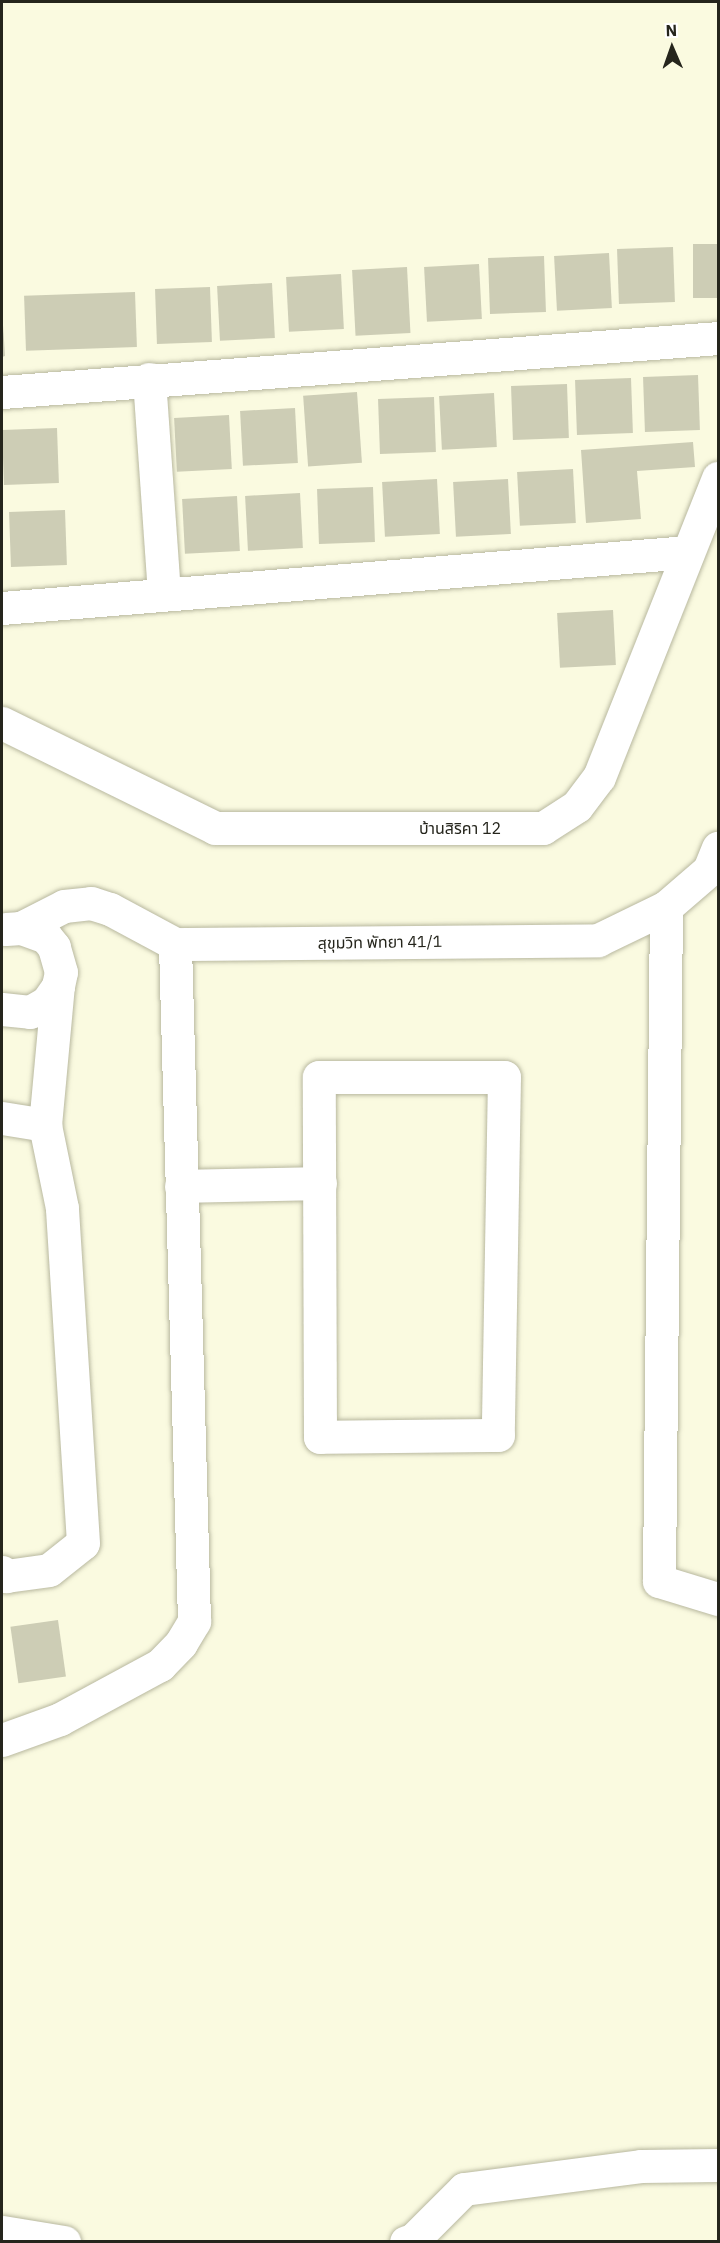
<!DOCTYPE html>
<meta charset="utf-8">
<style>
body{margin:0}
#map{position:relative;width:720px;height:2243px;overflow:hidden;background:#fafae0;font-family:"IBM Plex Sans","Noto Sans Thai",sans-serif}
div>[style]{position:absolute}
.building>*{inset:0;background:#cdcdb5;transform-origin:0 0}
.roads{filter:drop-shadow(0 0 2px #b8b89f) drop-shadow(0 0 2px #b8b89f)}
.minor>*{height:33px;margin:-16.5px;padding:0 16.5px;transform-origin:16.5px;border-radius:16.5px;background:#fff}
span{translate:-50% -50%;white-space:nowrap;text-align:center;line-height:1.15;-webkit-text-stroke:4.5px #fff;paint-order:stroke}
.street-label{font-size:16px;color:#25251c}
.frame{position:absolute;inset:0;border:3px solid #25251c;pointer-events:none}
.north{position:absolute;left:642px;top:18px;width:60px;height:60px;-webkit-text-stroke:4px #fff;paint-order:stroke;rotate:358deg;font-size:16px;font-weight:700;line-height:24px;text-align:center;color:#25251c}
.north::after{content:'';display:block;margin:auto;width:21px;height:27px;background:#25251c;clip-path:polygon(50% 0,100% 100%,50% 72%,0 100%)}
</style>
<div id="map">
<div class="building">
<i style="left:718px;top:244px;width:54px;height:25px;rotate:90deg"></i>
<i style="left:673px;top:247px;width:55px;height:56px;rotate:88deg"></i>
<i style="left:609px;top:253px;width:55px;height:55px;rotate:87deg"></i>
<i style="left:544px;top:256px;width:56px;height:56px;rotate:88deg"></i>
<i style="left:479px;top:264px;width:55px;height:55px;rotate:87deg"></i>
<i style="left:407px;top:267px;width:66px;height:55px;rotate:87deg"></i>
<i style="left:341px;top:274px;width:55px;height:55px;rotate:87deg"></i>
<i style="left:272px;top:283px;width:55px;height:55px;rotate:87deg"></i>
<i style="left:210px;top:287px;width:55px;height:55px;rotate:88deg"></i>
<i style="left:135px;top:292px;width:55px;height:111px;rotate:88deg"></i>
<i style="clip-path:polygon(2px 309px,5px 356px,2px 357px)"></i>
<i style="left:698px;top:375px;width:55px;height:55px;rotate:88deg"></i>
<i style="left:631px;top:378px;width:55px;height:56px;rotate:88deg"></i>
<i style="left:567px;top:384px;width:54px;height:56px;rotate:88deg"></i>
<i style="left:357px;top:392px;width:71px;height:54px;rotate:86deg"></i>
<i style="left:494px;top:393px;width:54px;height:55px;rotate:87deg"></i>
<i style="left:434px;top:397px;width:55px;height:56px;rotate:88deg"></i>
<i style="left:295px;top:408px;width:55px;height:55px;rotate:87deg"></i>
<i style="left:229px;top:415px;width:54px;height:55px;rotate:87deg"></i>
<i style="left:57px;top:428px;width:55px;height:55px;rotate:88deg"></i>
<i style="clip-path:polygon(693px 442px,695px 467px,637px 471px,641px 519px,586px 523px,581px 450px)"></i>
<i style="left:573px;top:469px;width:54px;height:56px;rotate:87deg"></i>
<i style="left:437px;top:479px;width:55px;height:55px;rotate:87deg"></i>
<i style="left:508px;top:479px;width:55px;height:55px;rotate:87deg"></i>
<i style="left:373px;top:487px;width:55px;height:56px;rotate:88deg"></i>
<i style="left:300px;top:493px;width:55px;height:55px;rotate:87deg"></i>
<i style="left:237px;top:496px;width:55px;height:55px;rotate:87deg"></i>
<i style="left:65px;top:510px;width:55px;height:56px;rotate:88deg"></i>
<i style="left:613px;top:610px;width:55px;height:56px;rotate:87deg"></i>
<i style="left:58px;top:1620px;width:57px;height:48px;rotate:82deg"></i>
</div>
<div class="roads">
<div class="minor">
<i style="left:149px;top:379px;width:214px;rotate:86deg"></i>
<i style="left:2px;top:392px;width:718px;rotate:-4.31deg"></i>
<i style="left:2px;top:608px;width:687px;rotate:-4.67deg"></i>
<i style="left:2px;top:723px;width:237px;rotate:26.2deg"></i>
<i style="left:215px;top:828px;width:328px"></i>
<i style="left:543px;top:828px;width:40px;rotate:-32.9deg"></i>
<i style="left:577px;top:806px;width:36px;rotate:-53deg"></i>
<i style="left:599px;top:777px;width:322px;rotate:-68.3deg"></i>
<i style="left:666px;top:907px;width:674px;rotate:90.6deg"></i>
<i style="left:659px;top:1581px;width:62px;rotate:17deg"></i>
<i style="left:21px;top:928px;width:48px;rotate:-27.1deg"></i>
<i style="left:64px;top:906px;width:27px;rotate:-6deg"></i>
<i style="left:91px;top:903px;width:20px;rotate:18deg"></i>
<i style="left:110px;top:909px;width:74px;rotate:28.3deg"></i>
<i style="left:175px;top:944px;width:423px;rotate:-0.5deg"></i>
<i style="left:598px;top:940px;width:76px;rotate:-25.9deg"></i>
<i style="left:666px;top:907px;width:57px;rotate:-40.7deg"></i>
<i style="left:709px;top:870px;width:24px;rotate:-68deg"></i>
<i style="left:2px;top:1009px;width:28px;rotate:6deg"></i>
<i style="left:30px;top:1012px;width:20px;rotate:-30deg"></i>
<i style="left:47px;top:1002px;width:19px;rotate:-55deg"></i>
<i style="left:58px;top:986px;width:14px;rotate:-78deg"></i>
<i style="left:61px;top:972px;width:26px;rotate:-106deg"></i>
<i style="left:54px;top:947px;width:13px;rotate:-129deg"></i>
<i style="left:46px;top:937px;width:27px;rotate:-160deg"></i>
<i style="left:21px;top:928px;width:15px;rotate:176deg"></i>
<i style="left:319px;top:1077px;width:185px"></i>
<i style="left:504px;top:1077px;width:358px;rotate:91deg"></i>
<i style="left:498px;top:1435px;width:178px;rotate:179.4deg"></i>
<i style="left:320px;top:1437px;width:360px;rotate:-90.2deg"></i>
<i style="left:2px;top:1118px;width:44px;rotate:9.2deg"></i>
<i style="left:181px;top:1186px;width:139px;rotate:-1.2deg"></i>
<i style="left:2px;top:1572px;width:6px;rotate:45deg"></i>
<i style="left:6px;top:1576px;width:43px;rotate:-7.9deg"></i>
<i style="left:49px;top:1570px;width:43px;rotate:-38.5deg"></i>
<i style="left:83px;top:1543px;width:336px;rotate:-93.6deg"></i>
<i style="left:62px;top:1208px;width:85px;rotate:-101.6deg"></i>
<i style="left:45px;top:1125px;width:140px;rotate:-84.7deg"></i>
<i style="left:2px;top:1740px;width:62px;rotate:-19.9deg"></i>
<i style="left:60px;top:1719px;width:114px;rotate:-28.4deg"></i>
<i style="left:160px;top:1665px;width:30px;rotate:-46deg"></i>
<i style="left:181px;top:1643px;width:26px;rotate:-59deg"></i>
<i style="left:194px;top:1621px;width:677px;rotate:-91.61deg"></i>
<i style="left:2px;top:2232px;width:63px;rotate:9.2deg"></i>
<i style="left:406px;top:2242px;width:7px;rotate:-16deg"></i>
<i style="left:413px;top:2240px;width:72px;rotate:-45deg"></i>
<i style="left:464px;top:2189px;width:178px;rotate:-7.4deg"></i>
<i style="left:641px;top:2166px;width:77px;rotate:-0.7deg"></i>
</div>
</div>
<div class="street-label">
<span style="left:460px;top:828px">บ้านสิริคา 12</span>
<span style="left:380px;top:942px;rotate:-1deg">สุขุมวิท พัทยา 41/1</span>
</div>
<div class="frame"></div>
<div class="north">N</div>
</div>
